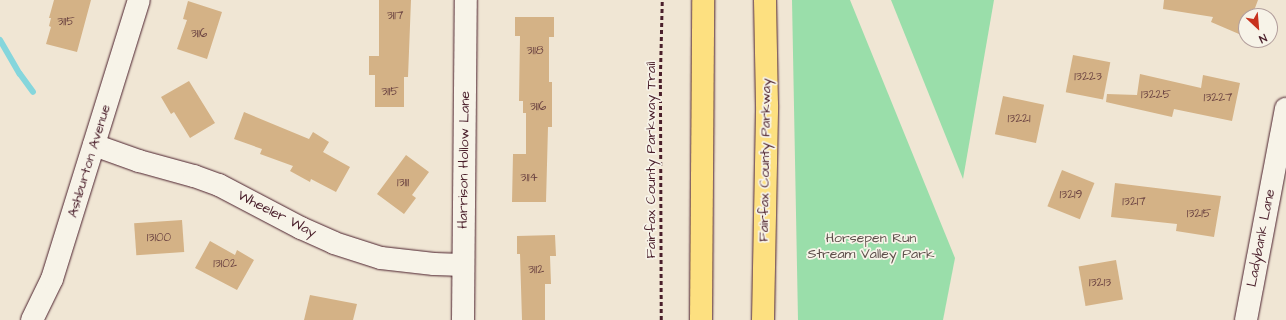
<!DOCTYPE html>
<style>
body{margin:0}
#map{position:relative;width:1286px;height:320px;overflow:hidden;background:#f0e6d4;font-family:"Architects Daughter",sans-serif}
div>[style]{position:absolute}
.green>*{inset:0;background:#9adeaa}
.stream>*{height:6px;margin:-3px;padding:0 3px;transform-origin:3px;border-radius:3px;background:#85d6dc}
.building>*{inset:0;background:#d4b286;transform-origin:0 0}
.path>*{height:2.5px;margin-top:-1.25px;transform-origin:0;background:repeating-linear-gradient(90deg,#4a1f2b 0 4px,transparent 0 7px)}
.roads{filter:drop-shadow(0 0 1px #4a1f2b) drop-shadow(0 0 1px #4a1f2b)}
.minor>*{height:22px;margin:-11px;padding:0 11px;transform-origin:11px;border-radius:11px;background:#f7f3e8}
.trunk>*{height:22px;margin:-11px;padding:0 11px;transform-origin:11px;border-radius:11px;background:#fde080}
span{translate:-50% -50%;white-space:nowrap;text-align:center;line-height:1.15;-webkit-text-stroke:3.5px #f7f3e8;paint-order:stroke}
.number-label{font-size:12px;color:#6c4442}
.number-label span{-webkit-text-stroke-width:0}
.street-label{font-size:14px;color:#4a1f2b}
.park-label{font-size:14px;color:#5e4f4b}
.north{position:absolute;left:1238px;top:8px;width:40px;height:40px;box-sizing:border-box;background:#f7f3e8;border:1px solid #b29e9c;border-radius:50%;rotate:154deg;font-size:11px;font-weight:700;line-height:16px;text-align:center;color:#4a1f2b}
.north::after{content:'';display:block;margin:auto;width:14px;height:18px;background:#c8321e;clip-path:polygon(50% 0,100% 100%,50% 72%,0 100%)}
</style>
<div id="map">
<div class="green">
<i style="clip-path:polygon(792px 0,850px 0,955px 258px,943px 320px,798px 320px)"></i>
<i style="clip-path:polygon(891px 0,994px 0,963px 179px)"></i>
</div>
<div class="stream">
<i style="left:0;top:40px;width:39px;rotate:60deg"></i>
<i style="left:20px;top:74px;width:22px;rotate:54deg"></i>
</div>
<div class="building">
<i style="clip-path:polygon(54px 0,91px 0,77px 52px,46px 44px,51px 27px,49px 26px,51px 18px,49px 18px)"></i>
<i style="clip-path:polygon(379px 0,411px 0,408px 77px,404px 77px,404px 107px,375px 107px,375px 75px,369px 75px,369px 56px,379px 56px)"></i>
<i style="clip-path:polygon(1164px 0,1258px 0,1252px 16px,1246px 16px,1246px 37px,1211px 22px,1213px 17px,1163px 9px)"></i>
<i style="clip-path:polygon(188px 1px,222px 12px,207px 59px,177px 49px,187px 20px,183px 19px)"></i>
<i style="clip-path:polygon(515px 17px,554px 17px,554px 37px,549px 37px,549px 82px,552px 82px,552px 127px,548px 127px,546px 202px,512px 202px,513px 154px,526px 154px,526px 113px,523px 113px,523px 101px,519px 101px,520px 36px,515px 36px)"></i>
<i style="left:1073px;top:55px;width:38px;height:38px;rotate:11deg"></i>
<i style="clip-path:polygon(1140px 74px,1201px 88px,1203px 75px,1240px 83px,1232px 121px,1174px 109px,1172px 117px,1106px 102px,1107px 94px,1137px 95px)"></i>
<i style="clip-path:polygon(189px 81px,215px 123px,190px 138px,174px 112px,171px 114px,161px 97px)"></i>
<i style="left:1003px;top:96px;width:42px;height:39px;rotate:12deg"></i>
<i style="clip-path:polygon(244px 112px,309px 139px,313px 132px,329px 142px,323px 152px,350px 167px,336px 192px,311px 179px,310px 182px,290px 171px,293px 166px,260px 154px,262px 149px,234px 139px)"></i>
<i style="clip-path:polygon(406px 155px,429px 172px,412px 195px,416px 198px,404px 214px,377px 194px)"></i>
<i style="left:1062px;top:170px;width:35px;height:39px;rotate:22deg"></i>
<i style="clip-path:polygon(1115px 183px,1221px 196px,1214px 237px,1176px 231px,1177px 224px,1111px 217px)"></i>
<i style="left:182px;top:220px;width:32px;height:48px;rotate:86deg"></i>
<i style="clip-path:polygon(555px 235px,556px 256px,550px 256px,551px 284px,545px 284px,545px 320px,522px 320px,520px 254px,517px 254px,517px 236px)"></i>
<i style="clip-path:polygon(210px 241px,235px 255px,237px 250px,254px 260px,237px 290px,195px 268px)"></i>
<i style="left:1116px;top:260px;width:40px;height:38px;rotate:80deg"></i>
<i style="clip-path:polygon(310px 295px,357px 304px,353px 320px,304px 320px)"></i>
</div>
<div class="path">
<i style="left:661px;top:320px;width:237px;rotate:-90.2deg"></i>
<i style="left:660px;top:83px;width:83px;rotate:-88.6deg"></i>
</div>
<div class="roads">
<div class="minor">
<i style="left:94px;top:145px;width:48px;rotate:19.6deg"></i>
<i style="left:139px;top:161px;width:57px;rotate:15.3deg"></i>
<i style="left:194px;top:176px;width:27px;rotate:20deg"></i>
<i style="left:219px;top:185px;width:93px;rotate:27.7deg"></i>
<i style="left:301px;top:228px;width:36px;rotate:24deg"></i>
<i style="left:334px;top:243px;width:49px;rotate:17.7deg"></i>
<i style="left:381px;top:258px;width:53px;rotate:6.5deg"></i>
<i style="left:434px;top:264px;width:29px;rotate:2deg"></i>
<i style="left:32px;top:320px;width:46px;rotate:-64deg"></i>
<i style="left:52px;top:279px;width:292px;rotate:-72.7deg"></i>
<i style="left:463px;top:320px;width:320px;rotate:-89.5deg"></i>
<i style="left:1246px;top:320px;width:215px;rotate:-79.3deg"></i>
</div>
<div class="trunk">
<i style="left:701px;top:320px;width:320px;rotate:-89.6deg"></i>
<i style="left:763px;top:320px;width:215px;rotate:-88.9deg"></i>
<i style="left:767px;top:105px;width:105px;rotate:-91.1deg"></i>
</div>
</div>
<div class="number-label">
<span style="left:395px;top:16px">3117</span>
<span style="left:66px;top:22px">3115</span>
<span style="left:199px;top:34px">3116</span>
<span style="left:535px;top:51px">3118</span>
<span style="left:1088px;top:77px">13223</span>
<span style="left:390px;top:92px">3115</span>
<span style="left:1156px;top:95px">13225</span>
<span style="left:1218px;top:98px">13227</span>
<span style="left:538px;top:107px">3116</span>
<span style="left:1019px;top:119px">13221</span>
<span style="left:529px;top:178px">3114</span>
<span style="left:403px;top:183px">13111</span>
<span style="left:1071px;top:195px">13219</span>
<span style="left:1134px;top:202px">13217</span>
<span style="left:1199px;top:214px">13215</span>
<span style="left:159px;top:238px">13100</span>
<span style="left:225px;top:264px">13102</span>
<span style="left:536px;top:270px">3112</span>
<span style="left:1100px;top:283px">13213</span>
</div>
<div class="street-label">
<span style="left:464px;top:160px;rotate:-89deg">Harrison Hollow Lane</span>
<span style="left:651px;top:160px;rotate:-90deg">Fairfax County Parkway Trail</span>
<span style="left:765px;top:160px;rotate:-89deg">Fairfax County Parkway</span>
<span style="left:89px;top:161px;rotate:-73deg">Ashburton Avenue</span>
<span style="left:277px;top:214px;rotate:27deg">Wheeler Way</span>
<span style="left:1261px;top:238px;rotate:-79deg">Ladybank Lane</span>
</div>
<div class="park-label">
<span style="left:871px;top:246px">Horsepen Run<br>Stream Valley Park</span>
</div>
<div class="north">N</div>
</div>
